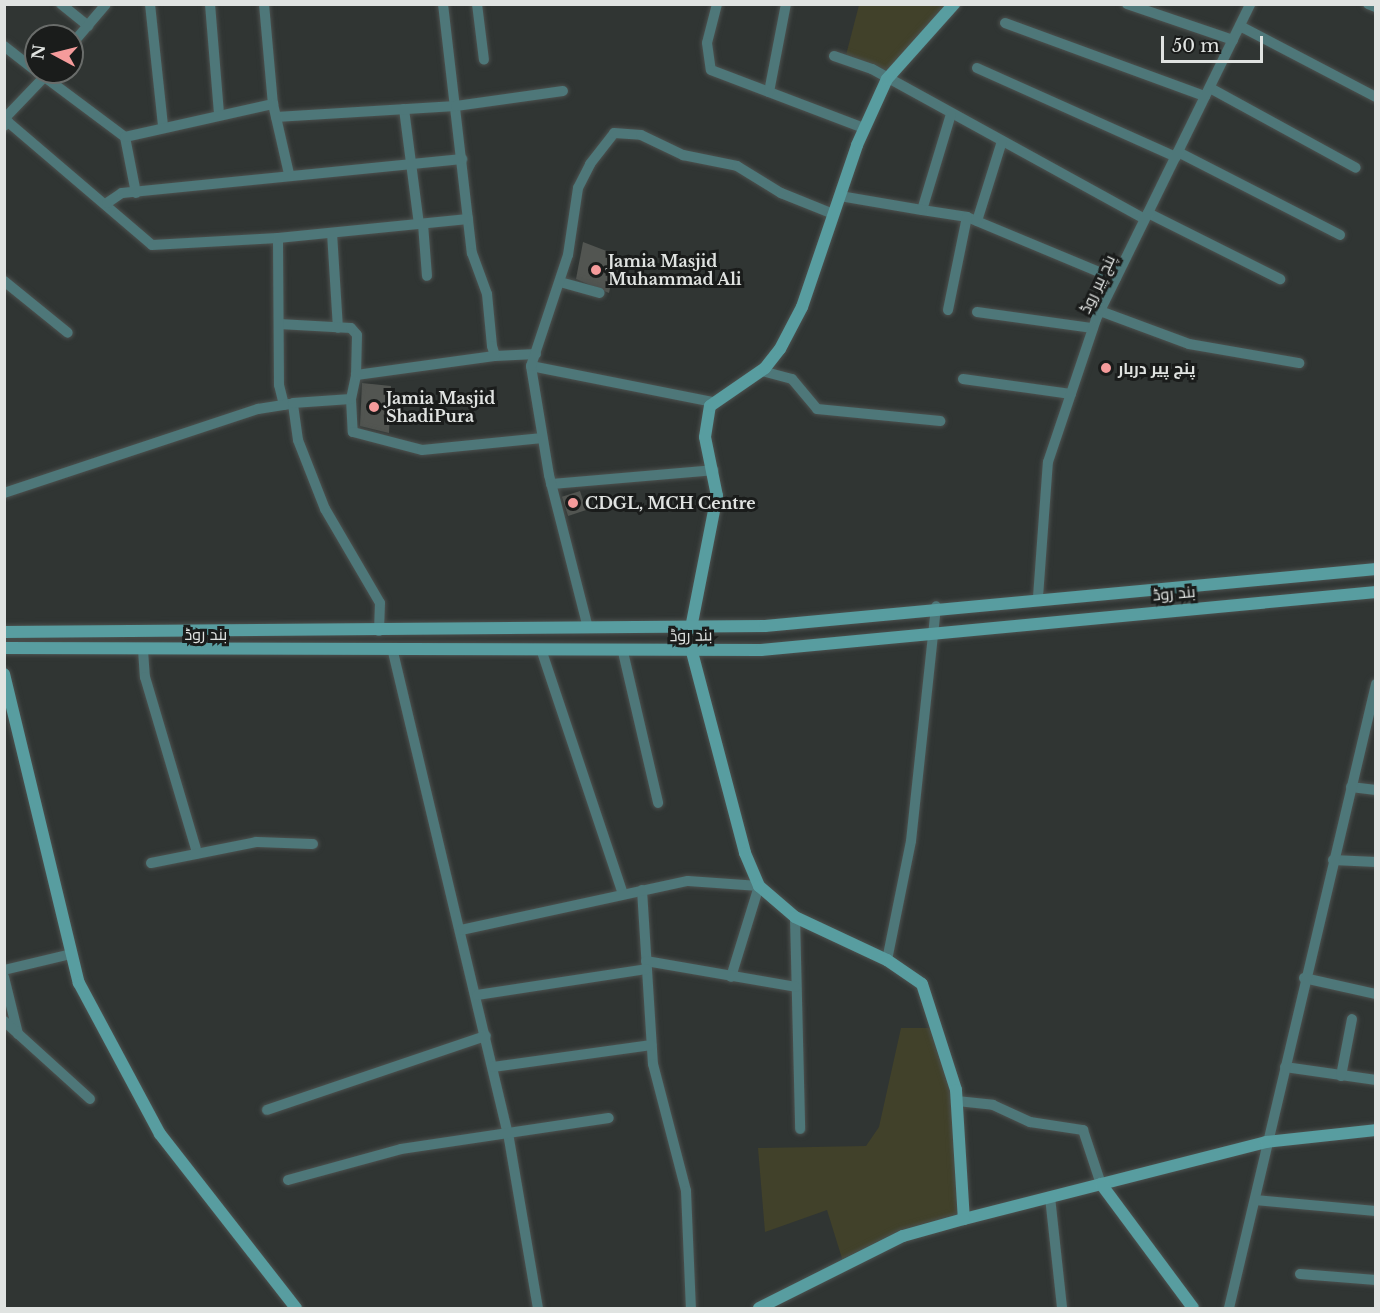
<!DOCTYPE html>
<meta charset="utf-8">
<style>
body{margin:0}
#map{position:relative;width:1380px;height:1313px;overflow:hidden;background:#303533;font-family:"Libre Baskerville",Cairo,serif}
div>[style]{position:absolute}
.green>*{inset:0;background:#41412a}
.building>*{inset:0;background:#525551;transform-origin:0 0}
.roads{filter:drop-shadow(0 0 2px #4c514f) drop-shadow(0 0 2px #4c514f)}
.street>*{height:10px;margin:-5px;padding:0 5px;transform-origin:5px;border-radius:5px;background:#4e7779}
.secondary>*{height:12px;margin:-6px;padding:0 6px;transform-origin:6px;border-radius:6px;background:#589da0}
.dots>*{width:16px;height:16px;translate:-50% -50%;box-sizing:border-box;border:3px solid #1a1c1b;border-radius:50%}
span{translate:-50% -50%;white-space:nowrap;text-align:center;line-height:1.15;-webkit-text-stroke:6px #1a1c1b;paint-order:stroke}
.poi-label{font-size:16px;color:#e0e3e1;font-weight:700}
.left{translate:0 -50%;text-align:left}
.street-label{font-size:16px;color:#e0e3e1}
.frame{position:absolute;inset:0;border:6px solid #e0e3e1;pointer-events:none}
.north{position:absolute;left:24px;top:24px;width:60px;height:60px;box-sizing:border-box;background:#1a1c1b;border:2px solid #696c6a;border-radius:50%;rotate:277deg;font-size:16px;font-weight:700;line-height:24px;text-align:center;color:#e0e3e1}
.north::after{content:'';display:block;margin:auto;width:21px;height:27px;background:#f59b9b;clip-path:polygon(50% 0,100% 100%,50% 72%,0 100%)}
.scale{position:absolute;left:1161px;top:36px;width:102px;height:27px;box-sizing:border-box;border:3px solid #e0e3e1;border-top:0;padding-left:8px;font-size:18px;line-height:21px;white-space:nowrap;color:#e0e3e1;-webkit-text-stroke:4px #1a1c1b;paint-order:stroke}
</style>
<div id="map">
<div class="green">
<i style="clip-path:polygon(859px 5px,954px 5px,887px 79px,845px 59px)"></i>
<i style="clip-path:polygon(901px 1028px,939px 1028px,956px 1090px,964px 1219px,903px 1236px,845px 1268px,827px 1210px,765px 1232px,758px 1148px,866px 1146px,879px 1127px)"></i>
</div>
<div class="building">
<i style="clip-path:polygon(583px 242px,617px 255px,609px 293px,576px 279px)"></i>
<i style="clip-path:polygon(362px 383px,391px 386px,389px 433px,360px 426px)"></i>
<i style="left:580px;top:491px;width:20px;height:19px;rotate:72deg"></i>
</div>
<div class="roads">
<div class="street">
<i style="left:61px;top:4px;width:35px;rotate:39deg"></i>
<i style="left:150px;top:4px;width:122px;rotate:83.9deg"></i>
<i style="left:210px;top:4px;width:110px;rotate:85.3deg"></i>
<i style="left:264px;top:4px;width:100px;rotate:84.9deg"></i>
<i style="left:443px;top:4px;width:251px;rotate:83.4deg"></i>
<i style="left:472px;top:253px;width:44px;rotate:69.9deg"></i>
<i style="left:487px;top:294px;width:52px;rotate:84.5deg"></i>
<i style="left:492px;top:346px;width:10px;rotate:73deg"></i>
<i style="left:495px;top:356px;width:41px;rotate:-2.8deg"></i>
<i style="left:477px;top:4px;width:56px;rotate:82.9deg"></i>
<i style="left:717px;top:4px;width:40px;rotate:104.4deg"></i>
<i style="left:707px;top:43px;width:27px;rotate:82deg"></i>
<i style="left:711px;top:70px;width:164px;rotate:20.8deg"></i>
<i style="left:1127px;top:4px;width:112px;rotate:18.8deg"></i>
<i style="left:1368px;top:4px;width:9px;rotate:21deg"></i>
<i style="left:1005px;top:23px;width:213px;rotate:20.1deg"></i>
<i style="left:1240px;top:26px;width:153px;rotate:27.6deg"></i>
<i style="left:72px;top:44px;width:52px;rotate:-49.6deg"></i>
<i style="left:4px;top:46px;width:41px;rotate:38deg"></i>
<i style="left:834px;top:56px;width:40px;rotate:18.9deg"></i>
<i style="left:872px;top:69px;width:311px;rotate:28.8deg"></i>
<i style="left:977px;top:68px;width:218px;rotate:24.1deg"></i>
<i style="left:38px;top:72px;width:109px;rotate:36.8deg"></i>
<i style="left:125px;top:137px;width:57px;rotate:78.9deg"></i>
<i style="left:1210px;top:88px;width:166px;rotate:28.7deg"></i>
<i style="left:769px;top:92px;width:90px;rotate:-79.1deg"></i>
<i style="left:404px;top:109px;width:116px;rotate:82.6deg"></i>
<i style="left:951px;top:114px;width:100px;rotate:106.8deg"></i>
<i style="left:922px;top:210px;width:46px;rotate:8.8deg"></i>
<i style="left:967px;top:217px;width:161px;rotate:22.6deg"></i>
<i style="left:276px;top:117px;width:180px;rotate:-3.5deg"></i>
<i style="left:456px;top:106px;width:108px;rotate:-8deg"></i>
<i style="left:4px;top:119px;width:65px;rotate:-46.2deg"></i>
<i style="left:4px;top:126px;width:6px;rotate:-45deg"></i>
<i style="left:8px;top:122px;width:189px;rotate:40.5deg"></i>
<i style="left:152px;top:245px;width:126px;rotate:-3.2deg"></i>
<i style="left:125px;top:137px;width:152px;rotate:-12.6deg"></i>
<i style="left:273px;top:104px;width:72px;rotate:77.1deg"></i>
<i style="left:1178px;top:152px;width:182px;rotate:27.1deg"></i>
<i style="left:840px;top:196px;width:83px;rotate:9.7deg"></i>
<i style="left:107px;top:203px;width:18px;rotate:-34deg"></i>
<i style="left:122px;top:193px;width:342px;rotate:-5.7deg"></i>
<i style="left:1148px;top:213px;width:148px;rotate:26.6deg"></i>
<i style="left:977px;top:221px;width:84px;rotate:-72.6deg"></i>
<i style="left:423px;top:224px;width:52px;rotate:85.6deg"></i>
<i style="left:332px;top:233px;width:95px;rotate:86.4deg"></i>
<i style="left:4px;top:281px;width:82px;rotate:39.1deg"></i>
<i style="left:560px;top:282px;width:41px;rotate:15.4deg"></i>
<i style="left:948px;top:310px;width:95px;rotate:-78.5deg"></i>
<i style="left:1100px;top:311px;width:95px;rotate:20.3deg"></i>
<i style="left:1189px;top:344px;width:112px;rotate:9.8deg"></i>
<i style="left:977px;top:312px;width:117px;rotate:7.9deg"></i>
<i style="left:279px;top:324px;width:72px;rotate:3.2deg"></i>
<i style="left:351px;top:328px;width:9px;rotate:49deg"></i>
<i style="left:357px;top:335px;width:40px;rotate:91.4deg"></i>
<i style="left:531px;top:366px;width:186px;rotate:11.2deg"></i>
<i style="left:762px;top:371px;width:31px;rotate:15deg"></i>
<i style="left:792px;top:379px;width:39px;rotate:50deg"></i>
<i style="left:817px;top:409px;width:124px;rotate:5.6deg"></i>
<i style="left:963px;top:379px;width:109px;rotate:7.9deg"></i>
<i style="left:351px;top:399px;width:33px;rotate:87deg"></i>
<i style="left:353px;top:432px;width:71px;rotate:14.6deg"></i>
<i style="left:422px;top:450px;width:121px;rotate:-5.7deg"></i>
<i style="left:284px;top:405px;width:21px;rotate:-104deg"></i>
<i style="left:279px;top:385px;width:147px;rotate:-90.4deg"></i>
<i style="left:278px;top:238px;width:191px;rotate:-5.7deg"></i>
<i style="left:551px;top:484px;width:163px;rotate:-4.9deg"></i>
<i style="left:4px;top:493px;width:268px;rotate:-18.3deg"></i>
<i style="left:258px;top:409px;width:32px;rotate:-9deg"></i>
<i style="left:1038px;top:597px;width:135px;rotate:-85.8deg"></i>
<i style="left:1048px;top:462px;width:151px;rotate:-71.4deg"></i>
<i style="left:1096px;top:319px;width:351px;rotate:-63.9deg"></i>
<i style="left:588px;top:628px;width:158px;rotate:-104.3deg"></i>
<i style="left:549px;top:475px;width:110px;rotate:-99.4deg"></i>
<i style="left:531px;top:366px;width:117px;rotate:-71.6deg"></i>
<i style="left:568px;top:255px;width:68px;rotate:-81.5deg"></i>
<i style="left:578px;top:188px;width:27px;rotate:-63deg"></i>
<i style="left:590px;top:164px;width:39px;rotate:-52deg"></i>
<i style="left:614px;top:133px;width:27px;rotate:4deg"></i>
<i style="left:641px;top:135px;width:47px;rotate:25.5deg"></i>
<i style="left:683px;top:155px;width:55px;rotate:11.5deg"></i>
<i style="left:737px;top:166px;width:52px;rotate:31.5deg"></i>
<i style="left:781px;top:193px;width:56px;rotate:22deg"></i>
<i style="left:379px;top:631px;width:28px;rotate:-88deg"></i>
<i style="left:380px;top:603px;width:109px;rotate:-120.3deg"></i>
<i style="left:325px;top:509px;width:74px;rotate:-111.4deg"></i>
<i style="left:298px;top:440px;width:37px;rotate:-98deg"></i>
<i style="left:293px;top:403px;width:58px;rotate:-3.9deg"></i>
<i style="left:351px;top:399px;width:25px;rotate:-78deg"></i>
<i style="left:356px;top:375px;width:140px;rotate:-7.8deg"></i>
<i style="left:143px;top:650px;width:27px;rotate:86deg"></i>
<i style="left:145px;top:677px;width:184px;rotate:73.5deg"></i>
<i style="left:393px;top:652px;width:495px;rotate:76.6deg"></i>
<i style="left:508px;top:1133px;width:178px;rotate:80.3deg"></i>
<i style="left:542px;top:652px;width:255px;rotate:71.5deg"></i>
<i style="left:623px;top:652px;width:155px;rotate:76.9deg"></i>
<i style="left:1351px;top:787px;width:25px;rotate:7deg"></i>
<i style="left:1333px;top:860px;width:43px;rotate:2.7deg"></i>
<i style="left:151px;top:863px;width:107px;rotate:-11.3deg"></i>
<i style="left:256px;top:842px;width:57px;rotate:2deg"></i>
<i style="left:642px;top:890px;width:174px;rotate:86.4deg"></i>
<i style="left:653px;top:1064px;width:131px;rotate:75.4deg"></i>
<i style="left:686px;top:1191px;width:117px;rotate:87.6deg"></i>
<i style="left:795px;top:917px;width:212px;rotate:88.6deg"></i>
<i style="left:461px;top:930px;width:232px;rotate:-12.2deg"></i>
<i style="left:688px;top:881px;width:71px;rotate:4deg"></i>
<i style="left:759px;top:886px;width:95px;rotate:107.1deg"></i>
<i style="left:887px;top:960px;width:121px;rotate:-78.6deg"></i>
<i style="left:911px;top:841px;width:236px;rotate:-83.9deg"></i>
<i style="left:646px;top:961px;width:152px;rotate:9.8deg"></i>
<i style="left:4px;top:970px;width:69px;rotate:-13.4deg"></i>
<i style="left:4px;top:977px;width:59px;rotate:76.2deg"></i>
<i style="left:1304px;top:978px;width:74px;rotate:12.5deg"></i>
<i style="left:477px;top:995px;width:171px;rotate:-8.7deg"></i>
<i style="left:4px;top:1021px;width:116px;rotate:42.2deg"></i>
<i style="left:493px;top:1067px;width:160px;rotate:-7.9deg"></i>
<i style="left:1285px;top:1067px;width:92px;rotate:8.1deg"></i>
<i style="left:1341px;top:1076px;width:58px;rotate:-79.1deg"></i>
<i style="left:957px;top:1101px;width:36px;rotate:6deg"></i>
<i style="left:993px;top:1105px;width:41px;rotate:24.7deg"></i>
<i style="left:1030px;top:1122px;width:54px;rotate:8.6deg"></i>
<i style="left:1083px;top:1130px;width:57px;rotate:71.6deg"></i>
<i style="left:267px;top:1110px;width:231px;rotate:-18.7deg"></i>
<i style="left:288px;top:1180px;width:117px;rotate:-15.3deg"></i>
<i style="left:401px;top:1149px;width:210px;rotate:-8.5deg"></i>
<i style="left:1050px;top:1197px;width:112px;rotate:83.8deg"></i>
<i style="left:1255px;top:1200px;width:121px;rotate:5.2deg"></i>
<i style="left:1300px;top:1274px;width:76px;rotate:4.5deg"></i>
<i style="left:1229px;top:1308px;width:641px;rotate:-76.74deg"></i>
</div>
<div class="secondary">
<i style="left:691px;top:628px;width:135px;rotate:-78.9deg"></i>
<i style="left:717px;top:496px;width:60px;rotate:-101.5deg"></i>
<i style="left:705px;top:437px;width:31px;rotate:-81deg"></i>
<i style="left:710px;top:406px;width:67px;rotate:-34.6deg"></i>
<i style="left:765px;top:368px;width:24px;rotate:-52deg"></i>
<i style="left:780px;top:349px;width:47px;rotate:-62.4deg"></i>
<i style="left:802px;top:307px;width:171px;rotate:-71.2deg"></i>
<i style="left:857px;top:145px;width:72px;rotate:-65.6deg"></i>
<i style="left:887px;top:79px;width:101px;rotate:-48.2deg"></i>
<i style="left:4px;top:632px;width:761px;rotate:-0.45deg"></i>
<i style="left:765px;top:626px;width:614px;rotate:-5.33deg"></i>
<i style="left:4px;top:648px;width:757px;rotate:0.15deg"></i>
<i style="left:761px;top:650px;width:618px;rotate:-5.39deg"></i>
<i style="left:692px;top:652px;width:208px;rotate:75.2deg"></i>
<i style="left:745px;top:853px;width:36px;rotate:67deg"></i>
<i style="left:759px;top:886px;width:48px;rotate:40.7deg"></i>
<i style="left:795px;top:917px;width:102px;rotate:25.1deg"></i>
<i style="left:887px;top:960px;width:42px;rotate:34.4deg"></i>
<i style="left:922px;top:984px;width:111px;rotate:72.2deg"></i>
<i style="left:956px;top:1090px;width:129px;rotate:86.5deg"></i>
<i style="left:964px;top:1219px;width:312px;rotate:-14.3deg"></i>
<i style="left:1266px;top:1142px;width:111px;rotate:-6.2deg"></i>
<i style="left:4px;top:674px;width:318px;rotate:76.4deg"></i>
<i style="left:79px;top:983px;width:171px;rotate:61.8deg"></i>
<i style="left:160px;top:1134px;width:221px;rotate:52deg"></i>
<i style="left:1101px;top:1184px;width:154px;rotate:53.4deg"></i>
<i style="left:759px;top:1308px;width:161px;rotate:-26.6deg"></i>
<i style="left:903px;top:1236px;width:63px;rotate:-15.6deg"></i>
</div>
</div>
<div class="dots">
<i style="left:596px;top:270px;background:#f59b9b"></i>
<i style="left:1106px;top:368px;background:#f59b9b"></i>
<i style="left:374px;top:407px;background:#f59b9b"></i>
<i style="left:573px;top:503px;background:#f59b9b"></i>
</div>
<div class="poi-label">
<span class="left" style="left:608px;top:270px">Jamia Masjid<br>Muhammad Ali</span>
<span class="left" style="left:1118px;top:368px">پنج پیر دربار</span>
<span class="left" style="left:386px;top:407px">Jamia Masjid<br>ShadiPura</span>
<span class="left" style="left:585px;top:503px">CDGL, MCH Centre</span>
</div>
<div class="street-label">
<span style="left:1097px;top:284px;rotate:-65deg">پنج پیر روڈ</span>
<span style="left:1174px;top:593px;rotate:-5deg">بند روڈ</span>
<span style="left:206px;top:634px">بند روڈ</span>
<span style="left:691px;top:635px;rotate:-1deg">بند روڈ</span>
</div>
<div class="frame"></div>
<div class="north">N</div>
<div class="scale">50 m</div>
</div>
